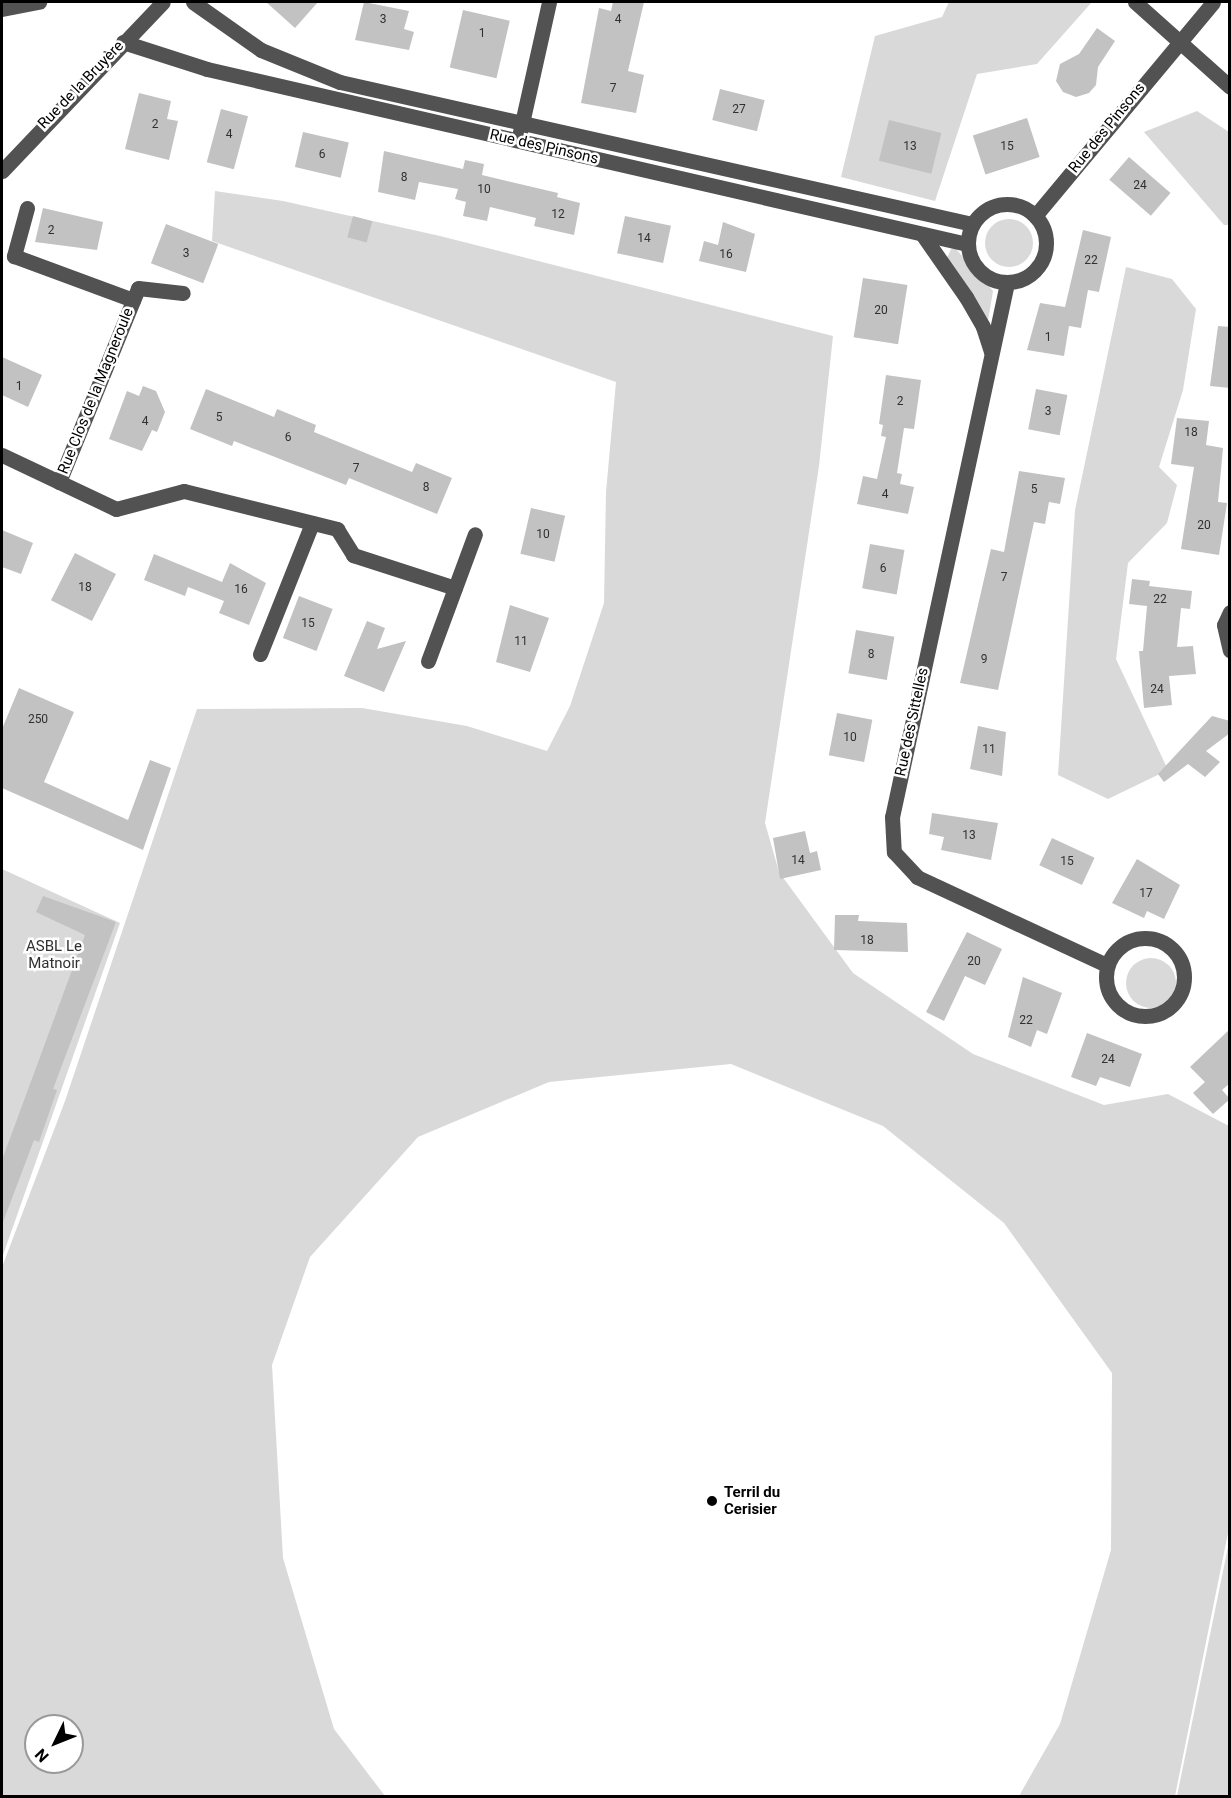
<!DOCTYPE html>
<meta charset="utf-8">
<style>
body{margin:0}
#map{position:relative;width:1231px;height:1798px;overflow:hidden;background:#fff;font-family:Roboto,sans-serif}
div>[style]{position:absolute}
.green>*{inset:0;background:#d9d9d9}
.round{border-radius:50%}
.building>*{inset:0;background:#c2c2c2;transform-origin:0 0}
.minor>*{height:15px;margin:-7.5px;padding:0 7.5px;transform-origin:7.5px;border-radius:7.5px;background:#525252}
.minor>.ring{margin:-7.5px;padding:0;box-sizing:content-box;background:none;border:15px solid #525252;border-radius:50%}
.dots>*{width:16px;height:16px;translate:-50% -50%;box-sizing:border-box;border:3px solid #fff;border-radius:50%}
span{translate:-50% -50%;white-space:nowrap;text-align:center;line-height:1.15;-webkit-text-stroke:5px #fff;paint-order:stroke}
.number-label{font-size:12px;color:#303030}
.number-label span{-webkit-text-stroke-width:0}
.street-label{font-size:15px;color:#000}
.park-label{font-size:15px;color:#303030}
.poi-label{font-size:15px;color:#000;font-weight:700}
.left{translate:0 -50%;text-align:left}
.frame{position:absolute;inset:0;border:3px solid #000;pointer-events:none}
.north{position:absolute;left:24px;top:1714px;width:60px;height:60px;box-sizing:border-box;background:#fff;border:2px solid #999;border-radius:50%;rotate:227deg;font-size:16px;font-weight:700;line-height:24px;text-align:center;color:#000}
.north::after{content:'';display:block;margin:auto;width:21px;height:27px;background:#000;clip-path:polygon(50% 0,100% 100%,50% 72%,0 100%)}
</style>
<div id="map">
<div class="green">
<i style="clip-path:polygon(949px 2px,1092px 2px,1037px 64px,977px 74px,935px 201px,841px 177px,875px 36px,942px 17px)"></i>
<i style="clip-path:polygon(1197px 111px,1229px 132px,1229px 225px,1224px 225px,1144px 132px)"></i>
<i style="clip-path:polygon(evenodd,215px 191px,283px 201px,440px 236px,833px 336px,819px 466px,765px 823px,779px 872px,853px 973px,973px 1054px,1104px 1105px,1168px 1094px,1229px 1126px,1229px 1528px,1175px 1796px,1019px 1796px,1060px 1724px,1111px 1550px,1112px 1373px,1004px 1223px,883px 1126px,731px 1064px,549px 1082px,418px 1137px,310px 1257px,272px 1365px,283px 1558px,334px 1729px,385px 1796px,2px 1796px,2px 1267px,65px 1101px,197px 709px,362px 708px,467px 726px,547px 751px,570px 706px,604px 603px,606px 492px,616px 382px,212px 241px,215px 191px,36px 1726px,72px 1726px,72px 1762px,36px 1762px,36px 1726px)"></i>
<i class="round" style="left:985px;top:219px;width:48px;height:48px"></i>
<i style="clip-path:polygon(951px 249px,956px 249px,993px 291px,988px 321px,947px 258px)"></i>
<i style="clip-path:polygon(1126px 267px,1172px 279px,1196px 309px,1183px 390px,1159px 467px,1177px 485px,1167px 523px,1128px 563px,1116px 659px,1168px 770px,1108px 799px,1058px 775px,1075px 510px)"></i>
<i style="clip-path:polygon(2px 869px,120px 923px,2px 1258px)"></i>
<i class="round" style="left:1126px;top:958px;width:50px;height:50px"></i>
<i style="clip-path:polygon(1229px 1542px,1229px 1796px,1177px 1796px)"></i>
</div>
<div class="building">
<i style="clip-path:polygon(266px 2px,318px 2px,295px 28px)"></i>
<i style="clip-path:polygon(364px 2px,409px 11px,404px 29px,414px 32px,409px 50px,355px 40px)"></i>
<i style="clip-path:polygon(613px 2px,644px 2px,628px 71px,644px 75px,636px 113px,581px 103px,599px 8px,611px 11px)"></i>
<i style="left:463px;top:10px;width:48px;height:59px;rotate:13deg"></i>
<i style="clip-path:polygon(1097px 28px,1115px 41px,1098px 67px,1096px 85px,1089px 93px,1076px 97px,1063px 92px,1056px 81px,1060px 64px,1079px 54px)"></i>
<i style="left:720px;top:89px;width:46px;height:32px;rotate:14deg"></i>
<i style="clip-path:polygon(139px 93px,171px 101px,167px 119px,178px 121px,169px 160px,125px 149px)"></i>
<i style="left:221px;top:109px;width:28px;height:55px;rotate:15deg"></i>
<i style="left:1027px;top:118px;width:41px;height:57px;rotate:72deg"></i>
<i style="left:889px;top:120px;width:54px;height:42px;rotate:14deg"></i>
<i style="left:303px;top:132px;width:47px;height:36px;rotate:13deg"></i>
<i style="clip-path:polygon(384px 151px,463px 169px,465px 160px,484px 164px,482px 175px,558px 193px,557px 197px,580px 203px,574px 235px,534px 226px,536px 218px,490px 207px,487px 221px,463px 216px,466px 202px,455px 199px,458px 189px,419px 182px,415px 200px,378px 192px)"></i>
<i style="left:1129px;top:157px;width:55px;height:30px;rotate:41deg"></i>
<i style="clip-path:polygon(43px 208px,103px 222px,97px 250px,35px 242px)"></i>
<i style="left:353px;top:216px;width:20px;height:22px;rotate:15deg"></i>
<i style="left:625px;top:216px;width:47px;height:38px;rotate:12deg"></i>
<i style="clip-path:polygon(723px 222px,755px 234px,746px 272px,699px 261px,704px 241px,718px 245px)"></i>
<i style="left:166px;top:224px;width:56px;height:42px;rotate:21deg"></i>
<i style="clip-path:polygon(1083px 230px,1111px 237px,1099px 292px,1088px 290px,1081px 328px,1069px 326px,1064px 356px,1027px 350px,1040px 303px,1065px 307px)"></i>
<i style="left:863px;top:278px;width:45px;height:60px;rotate:9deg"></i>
<i style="clip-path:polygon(1218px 326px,1230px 327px,1230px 388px,1210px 386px)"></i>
<i style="clip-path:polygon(2px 357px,42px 375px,28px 407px,2px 395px)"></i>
<i style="clip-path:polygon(886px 375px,921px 380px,914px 429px,904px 428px,897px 473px,902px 474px,900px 484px,914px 487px,908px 514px,857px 504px,863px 476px,877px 479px,886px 437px,881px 436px,883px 425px,879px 424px)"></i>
<i style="clip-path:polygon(143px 386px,156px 391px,165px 412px,157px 432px,152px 430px,142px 451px,109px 439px,127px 391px,139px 396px)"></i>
<i style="clip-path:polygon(206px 389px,274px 417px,277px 409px,316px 425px,314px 432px,412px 472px,416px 463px,452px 478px,437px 514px,349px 478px,346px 485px,234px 441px,232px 446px,190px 429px)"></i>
<i style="left:1036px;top:389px;width:32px;height:41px;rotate:11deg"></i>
<i style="clip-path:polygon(1177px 418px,1209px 421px,1206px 445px,1223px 448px,1218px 502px,1227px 503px,1219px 555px,1181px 549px,1194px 467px,1171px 464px)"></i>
<i style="clip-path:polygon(1019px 471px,1065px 478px,1060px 504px,1049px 502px,1045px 524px,1034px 522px,998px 690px,960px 683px,991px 549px,1004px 552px)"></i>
<i style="left:531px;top:508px;width:35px;height:47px;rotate:13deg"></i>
<i style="clip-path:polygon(2px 530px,33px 543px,21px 574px,2px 567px)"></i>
<i style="left:870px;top:544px;width:35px;height:45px;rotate:10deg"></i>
<i style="left:75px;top:553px;width:46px;height:53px;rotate:27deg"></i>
<i style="clip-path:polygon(154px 554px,222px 582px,230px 563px,266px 583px,249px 625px,219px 613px,224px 601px,188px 587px,185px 596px,144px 580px)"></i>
<i style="clip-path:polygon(1132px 579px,1150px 581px,1149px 586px,1192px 591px,1190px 609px,1181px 608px,1177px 647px,1193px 646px,1196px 674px,1169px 676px,1172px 705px,1144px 708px,1139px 651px,1143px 651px,1147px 606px,1129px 604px)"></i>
<i style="left:299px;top:596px;width:36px;height:45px;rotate:21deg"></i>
<i style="clip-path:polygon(510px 605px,549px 618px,530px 672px,496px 662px)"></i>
<i style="clip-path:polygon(367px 621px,385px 628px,377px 649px,406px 641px,384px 692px,344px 676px)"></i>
<i style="left:856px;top:630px;width:39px;height:44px;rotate:10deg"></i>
<i style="clip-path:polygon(19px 688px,74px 712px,44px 782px,128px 820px,150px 760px,171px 768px,143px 850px,2px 788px,2px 729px)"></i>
<i style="left:837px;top:713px;width:36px;height:43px;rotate:11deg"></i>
<i style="clip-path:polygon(1212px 716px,1230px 721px,1230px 733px,1206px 751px,1220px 762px,1205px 777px,1188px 764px,1164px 782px,1158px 774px)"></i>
<i style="clip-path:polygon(978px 726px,1006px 732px,1002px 776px,970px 769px)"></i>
<i style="clip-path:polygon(932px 813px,998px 823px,991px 860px,941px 850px,944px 837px,929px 834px)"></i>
<i style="clip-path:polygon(805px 831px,810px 853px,817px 851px,821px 870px,780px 879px,773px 838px)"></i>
<i style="left:1052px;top:838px;width:47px;height:30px;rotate:25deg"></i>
<i style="clip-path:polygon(1137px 859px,1180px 885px,1164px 919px,1147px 911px,1144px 918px,1112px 903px)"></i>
<i style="clip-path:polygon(43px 896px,116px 922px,53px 1089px,57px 1090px,39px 1142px,34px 1140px,3px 1222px,2px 1160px,85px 935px,36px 912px)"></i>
<i style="clip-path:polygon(835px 915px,859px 915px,858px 921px,907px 923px,908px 952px,834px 950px)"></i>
<i style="clip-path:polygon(967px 932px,1002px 949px,985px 985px,965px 976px,944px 1021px,926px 1012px)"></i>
<i style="clip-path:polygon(1023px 977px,1062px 993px,1047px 1034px,1037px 1030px,1031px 1047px,1008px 1037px)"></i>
<i style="clip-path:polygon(1230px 1029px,1230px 1083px,1222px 1090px,1230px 1099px,1213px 1114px,1193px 1093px,1205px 1082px,1190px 1067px)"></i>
<i style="clip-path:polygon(1087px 1033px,1142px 1054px,1130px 1087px,1100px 1077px,1096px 1086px,1071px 1077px)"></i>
</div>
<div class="minor">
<i style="left:193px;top:2px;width:83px;rotate:35.2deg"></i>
<i style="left:261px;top:50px;width:85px;rotate:22.1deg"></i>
<i style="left:340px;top:82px;width:648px;rotate:12.66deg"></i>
<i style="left:1135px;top:2px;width:127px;rotate:41.8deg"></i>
<i style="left:2px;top:9px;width:38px;rotate:-11deg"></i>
<i style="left:123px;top:42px;width:88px;rotate:17.8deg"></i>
<i style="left:207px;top:69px;width:780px;rotate:12.97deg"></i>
<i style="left:520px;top:132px;width:133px;rotate:-77.4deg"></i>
<i style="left:2px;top:171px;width:233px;rotate:-46.4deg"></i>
<i class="ring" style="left:968px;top:204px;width:63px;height:63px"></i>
<i style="left:27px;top:208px;width:50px;rotate:105.2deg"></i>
<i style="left:14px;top:256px;width:127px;rotate:20.3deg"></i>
<i style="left:1035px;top:216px;width:278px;rotate:-50.2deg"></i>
<i style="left:922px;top:234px;width:77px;rotate:55.1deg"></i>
<i style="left:966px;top:297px;width:34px;rotate:60deg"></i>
<i style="left:983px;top:327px;width:26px;rotate:72deg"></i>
<i style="left:1007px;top:283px;width:546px;rotate:102.15deg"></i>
<i style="left:892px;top:817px;width:35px;rotate:87deg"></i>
<i style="left:894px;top:852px;width:34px;rotate:47deg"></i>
<i style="left:917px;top:877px;width:209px;rotate:24.9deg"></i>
<i style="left:2px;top:455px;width:126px;rotate:25.3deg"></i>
<i style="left:116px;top:509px;width:70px;rotate:-14.8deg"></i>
<i style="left:184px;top:491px;width:158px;rotate:13.9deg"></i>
<i style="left:337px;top:529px;width:31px;rotate:58deg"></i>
<i style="left:353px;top:555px;width:107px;rotate:17.9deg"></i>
<i style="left:59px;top:482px;width:209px;rotate:-67.8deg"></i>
<i style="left:138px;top:288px;width:45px;rotate:6.3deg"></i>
<i style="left:1230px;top:612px;width:14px;rotate:115deg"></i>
<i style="left:1224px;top:625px;width:26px;rotate:77deg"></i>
<i style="left:260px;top:654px;width:141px;rotate:-68.3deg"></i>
<i style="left:428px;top:661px;width:135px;rotate:-69.7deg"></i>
<i class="ring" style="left:1106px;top:938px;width:63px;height:63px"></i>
</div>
<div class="dots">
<i style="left:712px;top:1501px;background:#000"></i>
</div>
<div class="number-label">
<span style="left:383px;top:20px">3</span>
<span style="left:618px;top:20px">4</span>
<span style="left:482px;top:34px">1</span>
<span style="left:613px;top:89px">7</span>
<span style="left:739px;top:110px">27</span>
<span style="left:155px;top:125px">2</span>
<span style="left:229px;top:135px">4</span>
<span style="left:910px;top:147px">13</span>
<span style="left:1007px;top:147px">15</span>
<span style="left:322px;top:155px">6</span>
<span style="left:404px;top:178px">8</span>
<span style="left:1140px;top:186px">24</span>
<span style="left:484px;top:190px">10</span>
<span style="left:558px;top:215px">12</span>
<span style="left:51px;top:231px">2</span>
<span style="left:644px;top:239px">14</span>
<span style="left:186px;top:254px">3</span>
<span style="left:726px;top:255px">16</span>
<span style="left:1091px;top:261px">22</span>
<span style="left:881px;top:311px">20</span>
<span style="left:1048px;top:338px">1</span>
<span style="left:19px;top:387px">1</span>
<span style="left:900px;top:402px">2</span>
<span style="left:1048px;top:412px">3</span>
<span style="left:219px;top:418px">5</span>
<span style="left:145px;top:422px">4</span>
<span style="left:1191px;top:433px">18</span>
<span style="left:288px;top:438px">6</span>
<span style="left:356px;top:469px">7</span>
<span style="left:426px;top:488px">8</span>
<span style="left:1034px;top:490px">5</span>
<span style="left:885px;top:495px">4</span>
<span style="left:1204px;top:526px">20</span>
<span style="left:543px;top:535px">10</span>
<span style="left:883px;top:569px">6</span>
<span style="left:1004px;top:578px">7</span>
<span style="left:85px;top:588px">18</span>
<span style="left:241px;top:590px">16</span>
<span style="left:1160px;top:600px">22</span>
<span style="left:308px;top:624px">15</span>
<span style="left:521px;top:642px">11</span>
<span style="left:871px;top:655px">8</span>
<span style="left:984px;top:660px">9</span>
<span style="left:1157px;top:690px">24</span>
<span style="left:38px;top:720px">250</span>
<span style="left:850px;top:738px">10</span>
<span style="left:989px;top:750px">11</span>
<span style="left:969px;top:836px">13</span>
<span style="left:798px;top:861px">14</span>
<span style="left:1067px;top:862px">15</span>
<span style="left:1146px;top:894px">17</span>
<span style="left:867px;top:941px">18</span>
<span style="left:974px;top:962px">20</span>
<span style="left:1026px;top:1021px">22</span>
<span style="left:1108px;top:1060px">24</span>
</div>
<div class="street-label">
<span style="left:81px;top:85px;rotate:-46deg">Rue de la Bruyère</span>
<span style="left:1107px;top:128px;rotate:-51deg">Rue des Pinsons</span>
<span style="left:544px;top:147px;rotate:13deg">Rue des Pinsons</span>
<span style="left:96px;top:391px;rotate:-68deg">Rue Clos de la Magneroule</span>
<span style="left:912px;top:722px;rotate:-78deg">Rue des Sittelles</span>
</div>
<div class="park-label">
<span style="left:54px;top:955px">ASBL Le<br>Matnoir</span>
</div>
<div class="poi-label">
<span class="left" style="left:724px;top:1501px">Terril du<br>Cerisier</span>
</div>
<div class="frame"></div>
<div class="north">N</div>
</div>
